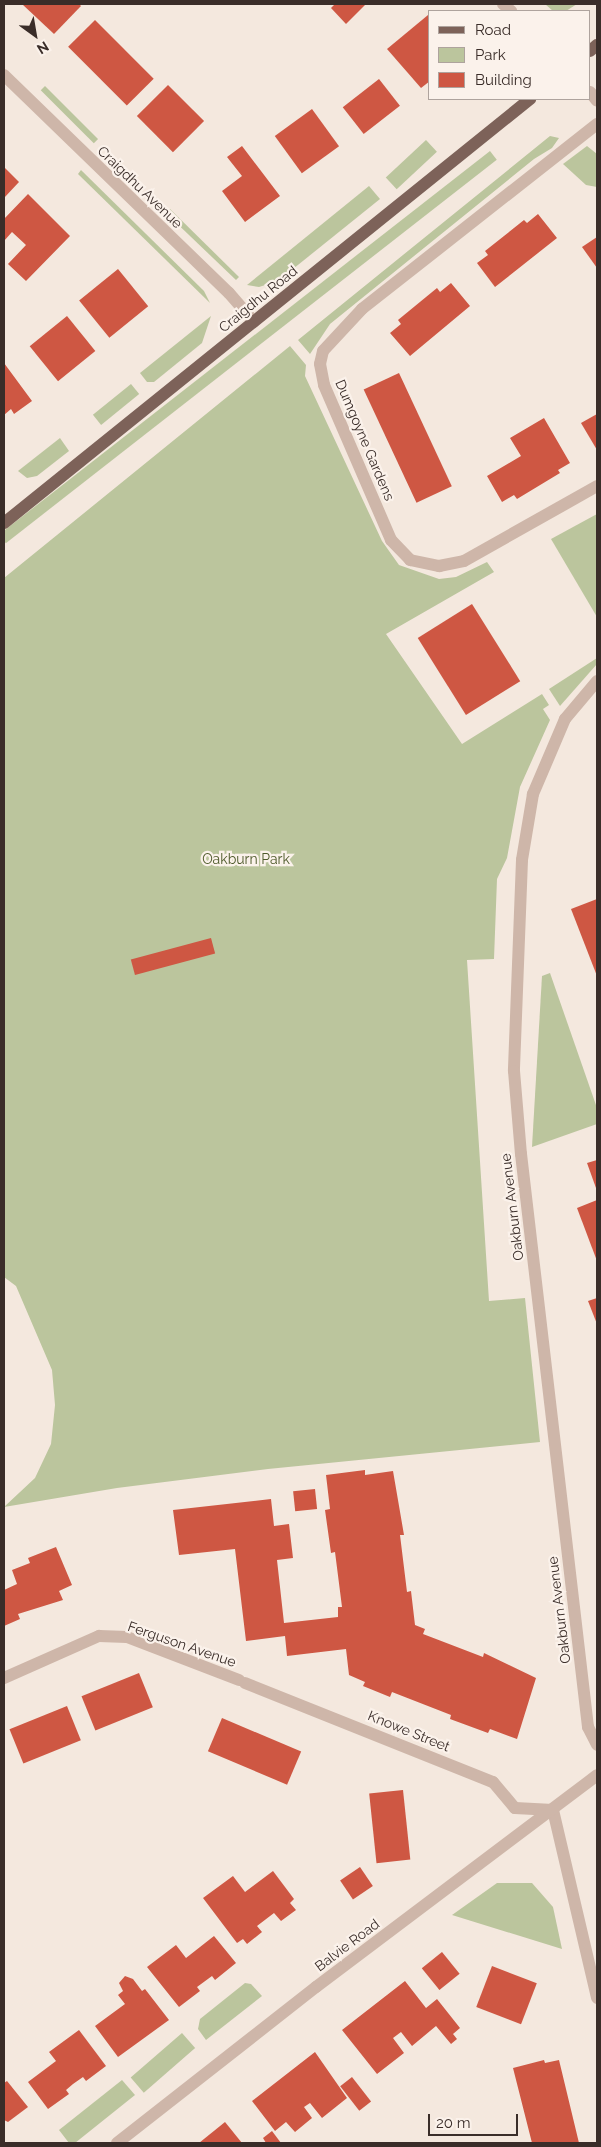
<!DOCTYPE html>
<style>
body{margin:0}
#map{position:relative;width:601px;height:2147px;overflow:hidden;background:#f4e8de;font-family:Raleway,sans-serif}
div>[style]{position:absolute}
.green>*{inset:0;background:#bbc59d;transform-origin:0 0}
.building>*{inset:0;background:#ce5743;transform-origin:0 0}
.minor>*{height:12px;margin:-6px;padding:0 6px;transform-origin:6px;border-radius:6px;background:#ceb6a9}
.major>*{height:12px;margin:-6px;padding:0 6px;transform-origin:6px;border-radius:6px;background:#7d6259}
span{translate:-50% -50%;white-space:nowrap;text-align:center;line-height:1.15;-webkit-text-stroke:4.5px #fbf2eb;paint-order:stroke}
.street-label{font-size:14px;color:#3a2d29}
.park-label{font-size:14px;color:#4e5a2b}
.frame{position:absolute;inset:0;border:5px solid #3a2d29;pointer-events:none}
.legend{position:absolute;left:428px;top:10px;width:162px;height:90px;box-sizing:border-box;background:#fbf2eb;border:1px solid #aea39d;margin:0;padding:6px 9px;list-style:none;font-size:15px;color:#3a2d29}
.legend li{display:flex;align-items:center;gap:10px;height:25px}
.legend b{width:25px;border:1px solid #aea39d}
.north{position:absolute;left:10px;top:10px;width:50px;height:50px;-webkit-text-stroke:4px #fbf2eb;paint-order:stroke;rotate:148deg;font-size:14px;font-weight:700;line-height:20px;text-align:center;color:#3a2d29}
.north::after{content:'';display:block;margin:auto;width:18px;height:22px;background:#3a2d29;clip-path:polygon(50% 0,100% 100%,50% 72%,0 100%)}
.scale{position:absolute;left:428px;top:2114px;width:90px;height:22px;box-sizing:border-box;border:2px solid #3a2d29;border-top:0;padding-left:6px;font-size:15px;line-height:18px;white-space:nowrap;color:#3a2d29;-webkit-text-stroke:4px #fbf2eb;paint-order:stroke}
</style>
<div id="map">
<div class="green">
<i style="clip-path:polygon(545px 4px,577px 4px,566px 11px,553px 11px)"></i>
<i style="left:45px;top:86px;width:75px;height:6px;rotate:45deg"></i>
<i style="clip-path:polygon(550px 136px,559px 138px,552px 148px,534px 159px,330px 324px,310px 354px,298px 340px)"></i>
<i style="left:426px;top:140px;width:16px;height:55px;rotate:47deg"></i>
<i style="clip-path:polygon(587px 146px,597px 154px,597px 187px,586px 185px,563px 164px)"></i>
<i style="left:490px;top:151px;width:11px;height:623px;rotate:52deg"></i>
<i style="clip-path:polygon(81px 170px,204px 291px,210px 303px,78px 174px)"></i>
<i style="clip-path:polygon(369px 186px,380px 199px,278px 281px,259px 287px,247px 285px)"></i>
<i style="clip-path:polygon(170px 209px,239px 277px,236px 280px,166px 213px)"></i>
<i style="clip-path:polygon(211px 316px,202px 343px,154px 382px,147px 382px,140px 373px)"></i>
<i style="clip-path:polygon(290px 346px,306px 365px,305px 376px,382px 541px,399px 565px,439px 579px,456px 577px,487px 562px,494px 572px,386px 634px,462px 744px,542px 694px,549px 705px,543px 709px,550px 720px,520px 787px,507px 858px,497px 879px,494px 959px,467px 960px,489px 1301px,525px 1298px,540px 1442px,268px 1469px,117px 1488px,4px 1507px,35px 1478px,51px 1444px,55px 1405px,52px 1370px,16px 1286px,4px 1277px,4px 578px)"></i>
<i style="left:131px;top:384px;width:13px;height:49px;rotate:51deg"></i>
<i style="clip-path:polygon(60px 438px,69px 451px,37px 476px,27px 478px,18px 471px)"></i>
<i style="clip-path:polygon(597px 514px,597px 617px,551px 539px)"></i>
<i style="clip-path:polygon(597px 658px,597px 664px,560px 706px,549px 689px)"></i>
<i style="clip-path:polygon(550px 973px,597px 1108px,597px 1124px,532px 1147px,542px 976px)"></i>
<i style="clip-path:polygon(497px 1883px,532px 1883px,553px 1907px,562px 1949px,452px 1915px)"></i>
<i style="clip-path:polygon(245px 1983px,251px 1984px,262px 1996px,206px 2040px,198px 2029px,200px 2019px)"></i>
<i style="left:182px;top:2033px;width:20px;height:68px;rotate:49deg"></i>
<i style="clip-path:polygon(122px 2080px,135px 2095px,75px 2143px,69px 2143px,59px 2130px)"></i>
</div>
<div class="building">
<i style="clip-path:polygon(22px 4px,79px 4px,81px 6px,54px 34px)"></i>
<i style="clip-path:polygon(335px 4px,366px 4px,346px 24px,331px 8px)"></i>
<i style="clip-path:polygon(428px 15px,430px 81px,421px 88px,387px 49px)"></i>
<i style="left:95px;top:20px;width:83px;height:38px;rotate:45deg"></i>
<i style="left:379px;top:79px;width:34px;height:46px;rotate:52deg"></i>
<i style="left:168px;top:85px;width:51px;height:44px;rotate:45deg"></i>
<i style="left:312px;top:109px;width:46px;height:46px;rotate:54deg"></i>
<i style="clip-path:polygon(242px 146px,280px 196px,245px 222px,222px 191px,242px 176px,227px 157px)"></i>
<i style="clip-path:polygon(4px 167px,19px 182px,4px 198px)"></i>
<i style="clip-path:polygon(28px 194px,70px 236px,26px 281px,8px 264px,26px 245px,12px 232px,4px 241px,4px 219px)"></i>
<i style="clip-path:polygon(538px 214px,557px 238px,495px 287px,477px 263px,488px 255px,485px 251px,524px 220px,527px 223px)"></i>
<i style="clip-path:polygon(597px 237px,597px 268px,582px 247px)"></i>
<i style="left:118px;top:269px;width:48px;height:50px;rotate:51deg"></i>
<i style="clip-path:polygon(451px 283px,470px 306px,410px 356px,390px 333px,401px 324px,398px 320px,437px 288px,440px 292px)"></i>
<i style="left:67px;top:316px;width:45px;height:48px;rotate:51deg"></i>
<i style="clip-path:polygon(4px 363px,32px 401px,14px 414px,11px 409px,4px 415px)"></i>
<i style="left:399px;top:373px;width:125px;height:39px;rotate:65deg"></i>
<i style="clip-path:polygon(597px 414px,597px 450px,581px 423px)"></i>
<i style="clip-path:polygon(544px 418px,570px 463px,558px 470px,560px 473px,517px 499px,514px 495px,502px 502px,487px 476px,521px 456px,510px 438px)"></i>
<i style="left:472px;top:604px;width:91px;height:64px;rotate:58deg"></i>
<i style="clip-path:polygon(597px 899px,597px 976px,571px 909px)"></i>
<i style="left:211px;top:938px;width:16px;height:83px;rotate:75deg"></i>
<i style="clip-path:polygon(597px 1160px,597px 1187px,596px 1188px,587px 1163px)"></i>
<i style="clip-path:polygon(597px 1200px,597px 1261px,577px 1208px)"></i>
<i style="clip-path:polygon(597px 1298px,597px 1324px,588px 1301px)"></i>
<i style="clip-path:polygon(365px 1470px,365px 1475px,393px 1471px,404px 1535px,400px 1535px,407px 1592px,411px 1591px,415px 1625px,425px 1629px,423px 1634px,483px 1657px,484px 1653px,536px 1678px,517px 1739px,490px 1729px,488px 1733px,450px 1719px,451px 1715px,392px 1692px,390px 1697px,363px 1686px,365px 1682px,349px 1675px,346px 1649px,287px 1656px,285px 1636px,246px 1641px,235px 1549px,179px 1555px,173px 1510px,271px 1499px,274px 1526px,289px 1524px,293px 1558px,277px 1560px,284px 1623px,338px 1617px,338px 1607px,342px 1607px,335px 1552px,331px 1553px,325px 1510px,330px 1509px,326px 1475px)"></i>
<i style="left:315px;top:1489px;width:20px;height:22px;rotate:84deg"></i>
<i style="clip-path:polygon(56px 1547px,72px 1585px,59px 1591px,63px 1600px,18px 1614px,20px 1619px,4px 1626px,4px 1590px,17px 1584px,12px 1570px,30px 1563px,28px 1558px)"></i>
<i style="left:139px;top:1673px;width:37px;height:62px;rotate:68deg"></i>
<i style="left:67px;top:1706px;width:37px;height:62px;rotate:68deg"></i>
<i style="left:222px;top:1718px;width:86px;height:36px;rotate:23deg"></i>
<i style="left:403px;top:1790px;width:70px;height:34px;rotate:84deg"></i>
<i style="left:360px;top:1867px;width:23px;height:24px;rotate:56deg"></i>
<i style="clip-path:polygon(273px 1871px,294px 1899px,290px 1903px,296px 1910px,281px 1921px,274px 1913px,257px 1926px,262px 1932px,247px 1944px,243px 1939px,237px 1943px,203px 1898px,233px 1876px,245px 1892px)"></i>
<i style="clip-path:polygon(214px 1936px,236px 1963px,215px 1980px,212px 1976px,197px 1987px,200px 1991px,179px 2007px,147px 1967px,176px 1945px,186px 1958px)"></i>
<i style="left:442px;top:1952px;width:28px;height:26px;rotate:51deg"></i>
<i style="left:492px;top:1966px;width:48px;height:44px;rotate:21deg"></i>
<i style="clip-path:polygon(125px 1976px,133px 1979px,142px 1991px,145px 1989px,169px 2020px,118px 2057px,95px 2026px,125px 2004px,118px 1995px,123px 1991px,119px 1983px)"></i>
<i style="clip-path:polygon(405px 1981px,426px 2008px,437px 1999px,460px 2028px,453px 2034px,457px 2039px,451px 2044px,436px 2026px,412px 2046px,401px 2032px,393px 2038px,404px 2053px,377px 2074px,342px 2030px)"></i>
<i style="clip-path:polygon(79px 2030px,106px 2066px,86px 2081px,83px 2077px,73px 2084px,66px 2090px,69px 2094px,48px 2109px,28px 2082px,56px 2061px,49px 2052px)"></i>
<i style="clip-path:polygon(315px 2052px,347px 2098px,322px 2118px,310px 2103px,304px 2107px,312px 2118px,295px 2132px,286px 2122px,275px 2131px,252px 2101px)"></i>
<i style="clip-path:polygon(544px 2060px,545px 2063px,559px 2060px,579px 2143px,532px 2143px,513px 2068px)"></i>
<i style="left:352px;top:2077px;width:31px;height:15px;rotate:52deg"></i>
<i style="clip-path:polygon(7px 2081px,28px 2107px,8px 2122px,4px 2120px,4px 2083px)"></i>
<i style="clip-path:polygon(225px 2122px,242px 2143px,199px 2143px)"></i>
<i style="clip-path:polygon(272px 2131px,281px 2143px,266px 2143px,263px 2138px)"></i>
</div>
<div class="minor">
<i style="left:503px;top:4px;width:11px;rotate:41deg"></i>
<i style="left:4px;top:75px;width:313px;rotate:44.1deg"></i>
<i style="left:229px;top:293px;width:38px;rotate:49deg"></i>
<i style="left:590px;top:92px;width:11px;rotate:52deg"></i>
<i style="left:597px;top:124px;width:299px;rotate:141.8deg"></i>
<i style="left:362px;top:309px;width:57px;rotate:132.9deg"></i>
<i style="left:323px;top:351px;width:13px;rotate:103deg"></i>
<i style="left:320px;top:364px;width:21px;rotate:79deg"></i>
<i style="left:324px;top:385px;width:169px;rotate:66.6deg"></i>
<i style="left:391px;top:540px;width:28px;rotate:46deg"></i>
<i style="left:410px;top:560px;width:30px;rotate:12deg"></i>
<i style="left:439px;top:566px;width:25px;rotate:-11deg"></i>
<i style="left:464px;top:561px;width:153px;rotate:-29.4deg"></i>
<i style="left:597px;top:681px;width:50px;rotate:130.1deg"></i>
<i style="left:565px;top:719px;width:82px;rotate:113.1deg"></i>
<i style="left:533px;top:794px;width:67px;rotate:99.5deg"></i>
<i style="left:522px;top:860px;width:211px;rotate:92.2deg"></i>
<i style="left:514px;top:1071px;width:83px;rotate:85.2deg"></i>
<i style="left:521px;top:1154px;width:577px;rotate:83.33deg"></i>
<i style="left:588px;top:1727px;width:20px;rotate:63deg"></i>
<i style="left:4px;top:1678px;width:104px;rotate:-23.9deg"></i>
<i style="left:99px;top:1636px;width:28px;rotate:2deg"></i>
<i style="left:127px;top:1637px;width:120px;rotate:21deg"></i>
<i style="left:245px;top:1683px;width:267px;rotate:21.8deg"></i>
<i style="left:493px;top:1782px;width:34px;rotate:50deg"></i>
<i style="left:515px;top:1808px;width:38px;rotate:3deg"></i>
<i style="left:553px;top:1810px;width:193px;rotate:76.8deg"></i>
<i style="left:117px;top:2143px;width:253px;rotate:-38.1deg"></i>
<i style="left:316px;top:1987px;width:352px;rotate:-37deg"></i>
</div>
<div class="major">
<i style="left:590px;top:51px;width:9px;rotate:-41deg"></i>
<i style="left:4px;top:523px;width:676px;rotate:-38.87deg"></i>
</div>
<div class="street-label">
<span style="left:140px;top:187px;rotate:44deg">Craigdhu Avenue</span>
<span style="left:258px;top:299px;rotate:-39deg">Craigdhu Road</span>
<span style="left:365px;top:440px;rotate:67deg">Dumgoyne Gardens</span>
<span style="left:512px;top:1207px;rotate:-97deg">Oakburn Avenue</span>
<span style="left:559px;top:1610px;rotate:-97deg">Oakburn Avenue</span>
<span style="left:182px;top:1644px;rotate:19deg">Ferguson Avenue</span>
<span style="left:409px;top:1731px;rotate:22deg">Knowe Street</span>
<span style="left:347px;top:1945px;rotate:-37deg">Balvie Road</span>
</div>
<div class="park-label">
<span style="left:246px;top:859px">Oakburn Park</span>
</div>
<div class="frame"></div>
<ul class="legend">
<li><b style="height:6px;background:#7d6259"></b>Road</li>
<li><b style="height:14px;background:#bbc59d"></b>Park</li>
<li><b style="height:14px;background:#ce5743"></b>Building</li>
</ul>
<div class="north">N</div>
<div class="scale">20 m</div>
</div>
